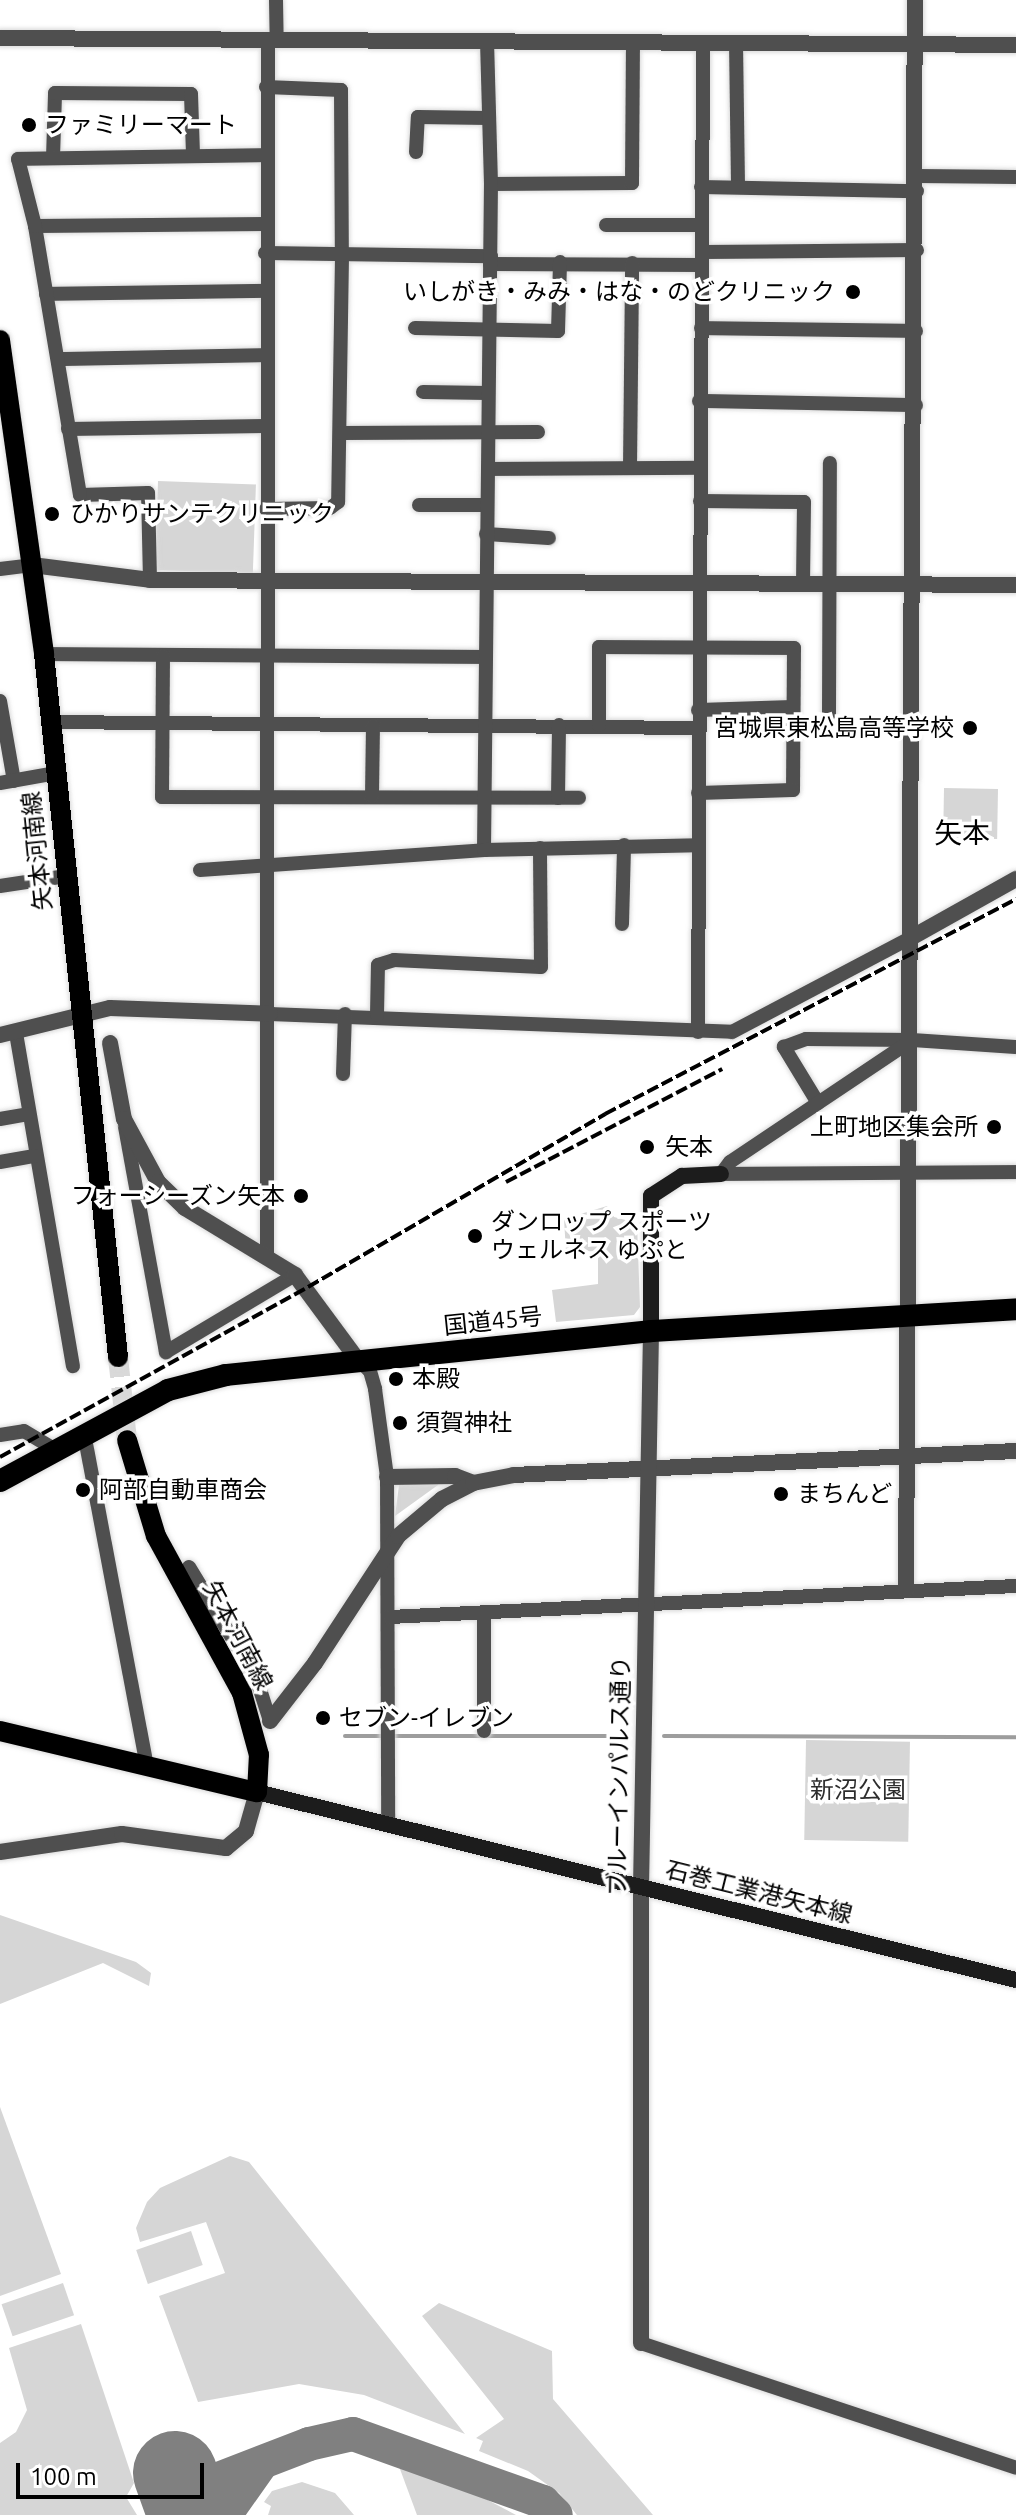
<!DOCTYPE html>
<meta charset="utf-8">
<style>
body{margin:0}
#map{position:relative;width:1016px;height:2515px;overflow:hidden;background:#fff;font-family:Ubuntu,"Noto Sans JP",sans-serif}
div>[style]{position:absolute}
.green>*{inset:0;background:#d6d6d6;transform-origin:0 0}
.stream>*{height:4px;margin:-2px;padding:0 2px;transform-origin:2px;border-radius:2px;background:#9d9d9d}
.taxiway>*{height:34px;margin:-17px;padding:0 17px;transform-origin:17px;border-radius:17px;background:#808080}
.runway>*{height:84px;margin:-42px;padding:0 42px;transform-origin:42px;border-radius:42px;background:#808080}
.primary-tunnel>*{height:20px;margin-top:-10px;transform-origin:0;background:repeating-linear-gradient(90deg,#d9d9d9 0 20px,transparent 0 30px)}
.roads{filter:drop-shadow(0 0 2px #dbdbdb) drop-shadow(0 0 2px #dbdbdb)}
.minor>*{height:14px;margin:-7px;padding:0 7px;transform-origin:7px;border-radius:7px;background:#4f4f4f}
.tertiary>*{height:16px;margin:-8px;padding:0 8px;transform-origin:8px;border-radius:8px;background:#4f4f4f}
.secondary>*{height:16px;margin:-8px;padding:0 8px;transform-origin:8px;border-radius:8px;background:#1c1c1c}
.primary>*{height:20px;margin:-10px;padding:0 10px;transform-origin:10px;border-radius:10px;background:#000}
.trunk>*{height:22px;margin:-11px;padding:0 11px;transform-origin:11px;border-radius:11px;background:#000}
.rail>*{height:4px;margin-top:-2px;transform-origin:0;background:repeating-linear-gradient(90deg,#000 0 12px,transparent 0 16px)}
.dots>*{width:22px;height:22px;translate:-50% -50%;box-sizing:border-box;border:4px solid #fff;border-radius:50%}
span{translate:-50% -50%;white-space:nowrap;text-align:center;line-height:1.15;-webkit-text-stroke:7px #fff;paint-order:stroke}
.poi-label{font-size:24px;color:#000}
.left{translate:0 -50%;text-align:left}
.right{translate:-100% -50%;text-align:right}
.street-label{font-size:24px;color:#000}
.park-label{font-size:24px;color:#2d2d2d}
.quarter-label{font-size:28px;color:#000}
.scale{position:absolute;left:16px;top:2463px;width:188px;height:36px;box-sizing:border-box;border:4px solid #000;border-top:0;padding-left:10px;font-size:24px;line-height:28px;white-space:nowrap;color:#000;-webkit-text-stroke:6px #fff;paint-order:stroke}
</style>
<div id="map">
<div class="green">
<i style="left:158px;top:481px;width:98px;height:89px;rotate:2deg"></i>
<i style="left:998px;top:789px;width:50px;height:54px;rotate:91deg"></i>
<i style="clip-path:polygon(607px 1206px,614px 1217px,637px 1223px,640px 1307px,634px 1315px,556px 1322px,552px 1290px,598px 1284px,598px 1251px,566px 1252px,564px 1219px)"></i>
<i style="clip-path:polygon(440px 1478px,438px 1485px,395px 1516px,399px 1485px)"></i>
<i style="left:806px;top:1740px;width:104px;height:100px;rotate:1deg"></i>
<i style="clip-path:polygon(0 1915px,136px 1962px,151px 1973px,149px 1986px,103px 1963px,0 2004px)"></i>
<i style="clip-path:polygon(0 2107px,61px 2274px,0 2296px)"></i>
<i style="clip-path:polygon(230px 2156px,249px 2162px,465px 2434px,364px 2395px,299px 2384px,198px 2402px,159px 2296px,225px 2273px,206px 2222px,140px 2242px,136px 2228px,147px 2202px,160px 2188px)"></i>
<i style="left:191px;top:2231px;width:36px;height:58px;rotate:71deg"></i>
<i style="left:63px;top:2283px;width:34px;height:65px;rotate:71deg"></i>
<i style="clip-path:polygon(439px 2303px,552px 2351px,553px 2399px,653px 2515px,577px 2515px,559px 2493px,528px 2471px,479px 2451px,483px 2441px,476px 2438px,504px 2419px,422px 2316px)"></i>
<i style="clip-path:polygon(81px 2324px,134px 2483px,126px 2497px,137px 2515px,0 2515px,0 2443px,16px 2432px,27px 2410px,9px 2348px)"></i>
<i style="clip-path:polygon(397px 2461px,463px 2487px,516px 2515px,417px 2515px)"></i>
<i style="clip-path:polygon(302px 2482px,335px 2493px,354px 2515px,268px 2515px,271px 2506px,264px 2502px,272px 2491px)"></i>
</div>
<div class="stream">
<i style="left:345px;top:1736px;width:37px"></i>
<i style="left:391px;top:1736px;width:236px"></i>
<i style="left:664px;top:1736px;width:352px;rotate:0.2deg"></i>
</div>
<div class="taxiway">
<i style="left:182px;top:2493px;width:136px;rotate:-21.1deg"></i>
<i style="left:309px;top:2444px;width:45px;rotate:-12.8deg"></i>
<i style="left:353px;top:2434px;width:202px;rotate:19.7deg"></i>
<i style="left:543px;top:2502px;width:18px;rotate:45deg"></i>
<i style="left:225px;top:2515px;width:62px;rotate:-54.8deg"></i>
</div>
<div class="runway">
<i style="left:175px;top:2473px;width:45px;rotate:70.3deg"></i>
</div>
<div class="primary-tunnel">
<i style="left:118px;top:1357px;width:83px;rotate:83.8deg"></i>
</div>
<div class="roads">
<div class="minor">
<i style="left:276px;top:0;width:39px;rotate:89deg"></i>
<i style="left:736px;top:42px;width:143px;rotate:89.2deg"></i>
<i style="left:266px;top:87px;width:75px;rotate:2.3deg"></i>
<i style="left:341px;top:90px;width:166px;rotate:89.7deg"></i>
<i style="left:342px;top:256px;width:246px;rotate:90.9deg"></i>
<i style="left:338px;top:502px;width:10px;rotate:143deg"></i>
<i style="left:330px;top:508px;width:64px;rotate:179.1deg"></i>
<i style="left:416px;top:152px;width:35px;rotate:-87deg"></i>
<i style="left:418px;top:117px;width:71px;rotate:0.8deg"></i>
<i style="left:53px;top:158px;width:65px;rotate:-88.2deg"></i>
<i style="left:55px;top:93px;width:136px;rotate:0.4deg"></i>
<i style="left:191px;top:94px;width:61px;rotate:88.1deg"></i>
<i style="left:917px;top:176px;width:99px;rotate:0.6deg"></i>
<i style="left:491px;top:184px;width:141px;rotate:-0.4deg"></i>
<i style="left:632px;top:183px;width:141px;rotate:-89.6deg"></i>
<i style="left:701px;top:187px;width:216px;rotate:1.1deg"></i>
<i style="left:606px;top:225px;width:94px"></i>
<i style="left:35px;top:226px;width:231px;rotate:-0.5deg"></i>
<i style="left:702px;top:252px;width:215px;rotate:-0.5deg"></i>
<i style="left:265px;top:253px;width:226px;rotate:0.8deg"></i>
<i style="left:490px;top:264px;width:212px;rotate:0.3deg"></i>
<i style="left:46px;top:294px;width:218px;rotate:-0.8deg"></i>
<i style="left:415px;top:328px;width:143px;rotate:1.2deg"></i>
<i style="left:558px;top:331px;width:69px;rotate:-88.3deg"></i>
<i style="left:701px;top:328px;width:215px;rotate:0.8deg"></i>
<i style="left:58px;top:359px;width:207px;rotate:-1.1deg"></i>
<i style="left:423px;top:392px;width:65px;rotate:0.9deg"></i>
<i style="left:699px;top:401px;width:217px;rotate:1.1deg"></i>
<i style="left:68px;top:429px;width:197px;rotate:-0.9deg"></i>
<i style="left:341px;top:433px;width:197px;rotate:-0.3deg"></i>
<i style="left:630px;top:467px;width:204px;rotate:-89.4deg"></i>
<i style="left:488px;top:469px;width:210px;rotate:-0.3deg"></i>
<i style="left:700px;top:501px;width:104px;rotate:0.6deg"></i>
<i style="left:804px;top:502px;width:79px;rotate:90.7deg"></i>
<i style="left:419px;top:505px;width:67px"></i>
<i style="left:486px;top:534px;width:63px;rotate:3.6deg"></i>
<i style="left:0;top:569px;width:32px;rotate:-7deg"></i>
<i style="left:150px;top:580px;width:87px;rotate:-91.3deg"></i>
<i style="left:148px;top:493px;width:68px;rotate:178.3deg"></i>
<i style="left:80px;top:495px;width:273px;rotate:-99.5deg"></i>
<i style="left:35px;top:226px;width:69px;rotate:-104.2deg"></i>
<i style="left:18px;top:159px;width:249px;rotate:-0.9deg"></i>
<i style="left:44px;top:654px;width:440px;rotate:0.4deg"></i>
<i style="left:163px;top:656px;width:141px;rotate:90.4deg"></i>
<i style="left:162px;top:797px;width:417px;rotate:0.1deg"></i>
<i style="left:0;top:701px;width:81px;rotate:80.1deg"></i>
<i style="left:698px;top:710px;width:95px;rotate:-1.8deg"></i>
<i style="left:829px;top:714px;width:251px;rotate:-89.8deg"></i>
<i style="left:49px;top:722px;width:649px;rotate:0.53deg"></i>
<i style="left:599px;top:725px;width:78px;rotate:-90deg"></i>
<i style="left:599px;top:647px;width:195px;rotate:0.3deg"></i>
<i style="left:794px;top:648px;width:142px;rotate:90.4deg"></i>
<i style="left:793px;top:790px;width:95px;rotate:178.2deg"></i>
<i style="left:0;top:783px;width:57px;rotate:-10.1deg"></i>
<i style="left:372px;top:796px;width:70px;rotate:-89.2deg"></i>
<i style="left:558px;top:798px;width:73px;rotate:-89.2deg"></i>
<i style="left:484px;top:850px;width:666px;rotate:-89.4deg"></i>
<i style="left:491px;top:184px;width:143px;rotate:-91.6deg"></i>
<i style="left:200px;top:870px;width:285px;rotate:-4deg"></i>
<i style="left:484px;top:850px;width:213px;rotate:-1.3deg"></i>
<i style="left:0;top:886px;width:67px;rotate:-8.6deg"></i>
<i style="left:622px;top:924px;width:79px;rotate:-88.5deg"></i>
<i style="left:270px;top:1014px;width:462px;rotate:2.2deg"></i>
<i style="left:732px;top:1032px;width:206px;rotate:-27.8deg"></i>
<i style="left:377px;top:1015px;width:50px;rotate:-88.9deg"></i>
<i style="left:378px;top:965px;width:17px;rotate:-17deg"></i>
<i style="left:394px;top:960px;width:147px;rotate:2.7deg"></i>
<i style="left:541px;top:967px;width:119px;rotate:-90.5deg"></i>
<i style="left:698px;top:1032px;width:988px;rotate:-89.71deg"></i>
<i style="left:16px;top:1033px;width:338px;rotate:80.3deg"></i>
<i style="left:343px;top:1074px;width:60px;rotate:-88.1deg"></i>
<i style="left:818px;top:1103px;width:66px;rotate:-121.3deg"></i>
<i style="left:784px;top:1047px;width:23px;rotate:-20deg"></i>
<i style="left:806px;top:1039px;width:106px;rotate:0.5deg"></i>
<i style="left:0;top:1119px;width:27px;rotate:-10deg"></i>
<i style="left:125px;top:1127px;width:229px;rotate:79.7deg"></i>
<i style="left:166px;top:1352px;width:150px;rotate:-30.8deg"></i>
<i style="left:0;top:1162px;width:35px;rotate:-10deg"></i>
<i style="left:721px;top:1174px;width:15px;rotate:-53deg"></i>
<i style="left:730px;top:1162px;width:219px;rotate:-33.8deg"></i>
<i style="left:912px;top:1040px;width:104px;rotate:3.9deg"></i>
<i style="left:721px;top:1174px;width:295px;rotate:-0.4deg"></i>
<i style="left:267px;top:1254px;width:1215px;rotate:-89.95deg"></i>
<i style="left:358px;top:1360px;width:16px;rotate:43deg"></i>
<i style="left:370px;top:1371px;width:19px;rotate:74deg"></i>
<i style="left:375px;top:1389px;width:89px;rotate:82.2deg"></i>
<i style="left:387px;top:1477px;width:347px;rotate:89.8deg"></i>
<i style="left:84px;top:1433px;width:340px;rotate:79.3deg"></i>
<i style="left:0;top:1435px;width:24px;rotate:-9deg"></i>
<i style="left:24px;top:1431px;width:37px;rotate:31deg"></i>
<i style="left:189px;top:1567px;width:129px;rotate:58.7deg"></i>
<i style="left:256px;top:1677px;width:46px;rotate:72.3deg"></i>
<i style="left:390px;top:1617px;width:627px;rotate:-2.84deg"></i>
<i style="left:484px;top:1731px;width:118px;rotate:-90deg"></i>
<i style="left:641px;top:2343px;width:395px;rotate:18.4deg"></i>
</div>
<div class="tertiary">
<i style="left:0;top:38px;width:1016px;rotate:0.39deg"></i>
<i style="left:32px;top:565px;width:119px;rotate:7.2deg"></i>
<i style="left:150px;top:580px;width:866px;rotate:0.33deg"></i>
<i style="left:914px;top:936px;width:117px;rotate:-29.2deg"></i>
<i style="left:0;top:1035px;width:113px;rotate:-13.8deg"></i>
<i style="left:110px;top:1008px;width:160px;rotate:2.1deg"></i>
<i style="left:110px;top:1043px;width:77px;rotate:79.6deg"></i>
<i style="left:124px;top:1119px;width:72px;rotate:61.6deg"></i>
<i style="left:158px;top:1182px;width:37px;rotate:44deg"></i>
<i style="left:185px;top:1208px;width:129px;rotate:31.3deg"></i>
<i style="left:295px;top:1275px;width:106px;rotate:53.5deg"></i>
<i style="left:387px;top:1477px;width:68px;rotate:-0.8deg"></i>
<i style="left:455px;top:1476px;width:19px;rotate:21deg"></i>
<i style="left:906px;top:1590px;width:1590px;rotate:-89.68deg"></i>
<i style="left:270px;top:1721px;width:73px;rotate:-52.2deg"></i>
<i style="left:315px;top:1663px;width:152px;rotate:-56.8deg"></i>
<i style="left:398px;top:1536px;width:57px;rotate:-40.1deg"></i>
<i style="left:442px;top:1499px;width:35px;rotate:-27deg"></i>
<i style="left:473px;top:1483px;width:42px;rotate:-11deg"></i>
<i style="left:514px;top:1475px;width:503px;rotate:-2.74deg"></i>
<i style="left:0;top:1852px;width:123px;rotate:-8.4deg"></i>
<i style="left:122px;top:1834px;width:105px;rotate:7.7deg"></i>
<i style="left:226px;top:1848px;width:26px;rotate:-40deg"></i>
<i style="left:246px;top:1831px;width:41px;rotate:-74.2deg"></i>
<i style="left:641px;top:2343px;width:455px;rotate:-90deg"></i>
<i style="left:641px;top:1888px;width:557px;rotate:-88.97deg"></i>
</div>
<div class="secondary">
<i style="left:651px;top:1331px;width:135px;rotate:-90deg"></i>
<i style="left:651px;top:1196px;width:37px;rotate:-33deg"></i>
<i style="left:682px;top:1176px;width:39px;rotate:-3deg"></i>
<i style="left:257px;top:1792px;width:782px;rotate:13.91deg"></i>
</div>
<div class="primary">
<i style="left:0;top:340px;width:317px;rotate:82deg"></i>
<i style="left:44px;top:654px;width:707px;rotate:83.99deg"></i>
<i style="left:0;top:1731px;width:264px;rotate:13.4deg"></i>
<i style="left:257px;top:1792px;width:37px;rotate:-87deg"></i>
<i style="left:259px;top:1755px;width:64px;rotate:-105.3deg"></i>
<i style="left:242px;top:1693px;width:179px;rotate:-118.7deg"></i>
<i style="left:156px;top:1536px;width:100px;rotate:-106.8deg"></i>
</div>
<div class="trunk">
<i style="left:0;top:1481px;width:191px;rotate:-28.4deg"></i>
<i style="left:168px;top:1390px;width:60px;rotate:-14.5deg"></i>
<i style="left:226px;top:1375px;width:427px;rotate:-5.9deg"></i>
<i style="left:651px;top:1331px;width:366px;rotate:-3.4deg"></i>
</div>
</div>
<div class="rail">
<i style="left:506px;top:1182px;width:244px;rotate:-27.6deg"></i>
<i style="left:0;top:1457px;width:352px;rotate:-28.9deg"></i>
<i style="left:308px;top:1287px;width:344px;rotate:-30.2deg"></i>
<i style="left:605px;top:1114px;width:464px;rotate:-27.6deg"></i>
</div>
<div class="dots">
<i style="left:29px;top:125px;background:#000"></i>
<i style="left:853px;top:292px;background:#000"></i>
<i style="left:52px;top:514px;background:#000"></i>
<i style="left:970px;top:728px;background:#000"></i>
<i style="left:994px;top:1127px;background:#000"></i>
<i style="left:647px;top:1147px;background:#000"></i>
<i style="left:301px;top:1196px;background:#000"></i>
<i style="left:475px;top:1236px;background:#000"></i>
<i style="left:396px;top:1379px;background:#000"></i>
<i style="left:400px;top:1423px;background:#000"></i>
<i style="left:83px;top:1490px;background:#000"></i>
<i style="left:781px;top:1494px;background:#000"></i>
<i style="left:323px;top:1718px;background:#000"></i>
</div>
<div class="poi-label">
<span class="left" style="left:45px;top:125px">ファミリーマート</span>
<span class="right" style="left:835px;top:292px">いしがき・みみ・はな・のどクリニック</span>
<span class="left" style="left:70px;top:514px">ひかりサンテクリニック</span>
<span class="right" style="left:954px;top:728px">宮城県東松島高等学校</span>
<span class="right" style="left:978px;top:1127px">上町地区集会所</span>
<span class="left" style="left:665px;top:1147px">矢本</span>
<span class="right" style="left:285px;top:1196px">フォーシーズン矢本</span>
<span class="left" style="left:491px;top:1236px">ダンロップ スポーツ<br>ウェルネス ゆぷと</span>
<span class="left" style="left:412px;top:1379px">本殿</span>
<span class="left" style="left:416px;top:1423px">須賀神社</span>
<span class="left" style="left:99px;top:1490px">阿部自動車商会</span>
<span class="left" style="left:797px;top:1494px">まちんど</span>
<span class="left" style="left:339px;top:1718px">セブン-イレブン</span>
</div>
<div class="street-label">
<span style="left:37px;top:851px;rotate:-96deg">矢本河南線</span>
<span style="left:493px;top:1321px;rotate:-6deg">国道45号</span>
<span style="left:238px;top:1635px;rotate:62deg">矢本河南線</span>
<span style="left:619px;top:1776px;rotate:-89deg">ブルーインパルス通り</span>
<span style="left:759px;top:1892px;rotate:14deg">石巻工業港矢本線</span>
</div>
<div class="park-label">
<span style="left:858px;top:1790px">新沼公園</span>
</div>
<div class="quarter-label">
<span style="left:962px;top:833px">矢本</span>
</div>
<div class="scale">100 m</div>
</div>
